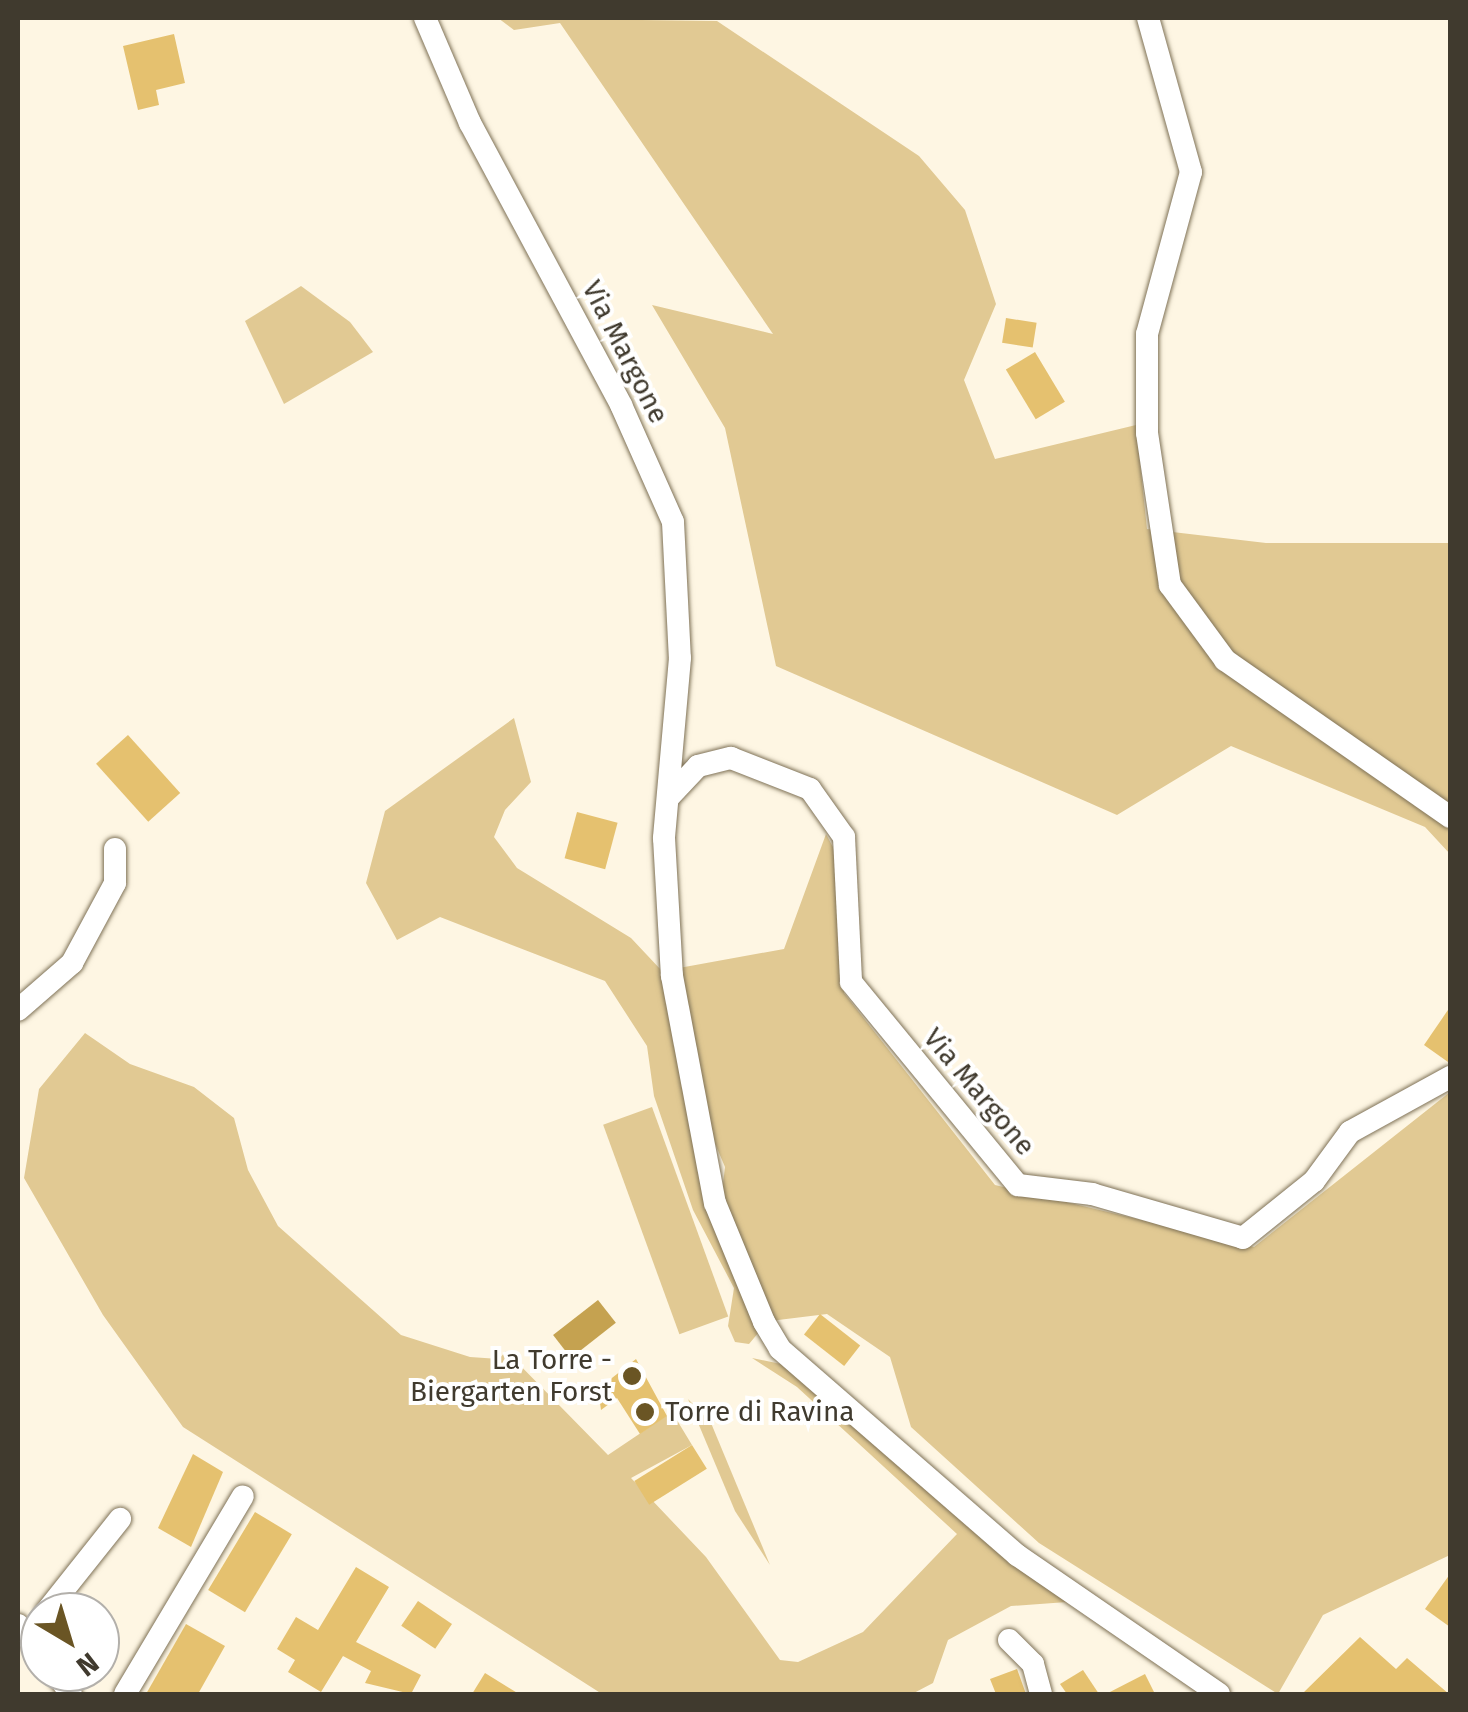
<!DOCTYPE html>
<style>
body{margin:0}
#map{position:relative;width:1468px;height:1712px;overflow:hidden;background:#fef6e3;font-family:"Fira Sans",sans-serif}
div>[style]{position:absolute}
.green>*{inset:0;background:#e1c993;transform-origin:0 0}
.water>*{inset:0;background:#c5a250;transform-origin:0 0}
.building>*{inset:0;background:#e5c16f;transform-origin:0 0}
.roads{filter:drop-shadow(0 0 2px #7f7257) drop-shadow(0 0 2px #7f7257)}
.minor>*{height:22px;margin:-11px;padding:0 11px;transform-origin:11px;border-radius:11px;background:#fff}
.dots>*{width:28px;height:28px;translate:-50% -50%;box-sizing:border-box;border:5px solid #fff;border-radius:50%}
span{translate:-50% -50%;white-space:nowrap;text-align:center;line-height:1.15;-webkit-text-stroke:8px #fff;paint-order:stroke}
.street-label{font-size:28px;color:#403a2e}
.poi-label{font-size:28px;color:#403a2e}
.right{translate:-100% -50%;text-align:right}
.left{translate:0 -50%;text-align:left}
.frame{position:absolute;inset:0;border:20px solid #403a2e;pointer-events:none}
.north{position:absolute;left:20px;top:1592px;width:100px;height:100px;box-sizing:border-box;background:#fff;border:2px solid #b3b0ab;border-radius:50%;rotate:142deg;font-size:28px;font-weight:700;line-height:40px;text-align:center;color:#403a2e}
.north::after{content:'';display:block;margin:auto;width:35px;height:45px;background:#6a5524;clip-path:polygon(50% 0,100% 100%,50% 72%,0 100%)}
</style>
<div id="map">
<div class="green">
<i style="clip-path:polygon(498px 18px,717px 21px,919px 156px,965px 210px,996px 304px,964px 380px,995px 459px,1136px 425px,1147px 529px,1266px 543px,1450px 543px,1450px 854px,1425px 827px,1231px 746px,1117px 815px,776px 666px,725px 428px,652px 305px,773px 334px,560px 23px,514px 30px)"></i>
<i style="clip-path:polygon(301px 286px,350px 322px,373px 352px,284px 404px,245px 321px)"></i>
<i style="clip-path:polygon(514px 718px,531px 782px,505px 810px,494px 837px,517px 868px,631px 938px,662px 971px,697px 1165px,759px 1332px,749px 1344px,735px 1342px,728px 1326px,734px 1288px,693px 1210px,654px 1096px,647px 1046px,605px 981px,440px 917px,397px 940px,366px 883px,385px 811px)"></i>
<i style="clip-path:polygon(826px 834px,844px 868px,844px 993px,995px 1185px,1254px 1247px,1450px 1092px,1450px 1555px,1323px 1615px,1278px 1694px,1039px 1543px,911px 1427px,890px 1357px,827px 1314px,770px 1321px,721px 1201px,725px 1167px,700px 1108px,679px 968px,784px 949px)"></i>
<i style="clip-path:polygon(85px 1033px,130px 1064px,194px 1087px,234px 1118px,248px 1170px,278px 1226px,401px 1335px,470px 1357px,499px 1359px,506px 1351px,608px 1455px,672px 1412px,692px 1445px,631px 1478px,706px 1557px,780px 1660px,798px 1662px,863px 1632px,957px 1534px,797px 1387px,752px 1358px,781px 1364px,1067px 1602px,1011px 1606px,948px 1640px,933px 1683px,912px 1694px,602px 1694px,183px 1427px,103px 1315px,24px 1178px,39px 1089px)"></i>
<i style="left:652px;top:1107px;width:223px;height:52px;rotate:70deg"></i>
<i style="clip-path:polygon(688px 1399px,711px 1423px,770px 1565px,735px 1511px)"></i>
</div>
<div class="water">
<i style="left:598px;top:1300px;width:29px;height:57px;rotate:52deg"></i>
</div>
<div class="building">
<i style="clip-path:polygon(174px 34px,185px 83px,156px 90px,159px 105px,138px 110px,123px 46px)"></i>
<i style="left:1006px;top:318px;width:31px;height:25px;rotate:9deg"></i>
<i style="left:1035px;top:352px;width:58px;height:34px;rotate:59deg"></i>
<i style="left:128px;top:735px;width:78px;height:43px;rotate:48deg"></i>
<i style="left:577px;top:812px;width:42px;height:48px;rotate:15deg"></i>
<i style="clip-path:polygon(1450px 1007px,1450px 1062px,1448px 1062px,1424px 1045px)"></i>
<i style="left:820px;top:1314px;width:51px;height:26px;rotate:38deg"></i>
<i style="clip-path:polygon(636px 1359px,667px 1416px,640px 1434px,617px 1398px,601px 1410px,598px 1389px)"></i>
<i style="left:692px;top:1445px;width:28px;height:68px;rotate:58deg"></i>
<i style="clip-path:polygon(193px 1454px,223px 1472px,191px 1547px,158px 1528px)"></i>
<i style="left:255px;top:1512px;width:43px;height:91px;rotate:31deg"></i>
<i style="clip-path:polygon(356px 1567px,389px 1587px,356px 1642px,421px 1675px,411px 1694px,365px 1683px,371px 1671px,343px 1656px,321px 1692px,288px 1672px,295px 1660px,277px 1649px,296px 1617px,318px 1630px)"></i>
<i style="clip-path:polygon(1450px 1574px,1450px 1627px,1425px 1609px)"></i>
<i style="left:418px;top:1601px;width:41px;height:30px;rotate:34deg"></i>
<i style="clip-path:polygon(186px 1624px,225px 1646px,198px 1694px,146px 1694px)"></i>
<i style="clip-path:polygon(1360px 1637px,1396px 1669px,1407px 1658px,1449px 1694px,1302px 1694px)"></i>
<i style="clip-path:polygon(1017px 1669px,1026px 1694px,996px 1694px,990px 1679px)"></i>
<i style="clip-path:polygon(1083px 1670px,1099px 1694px,1067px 1694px,1060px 1684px)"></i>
<i style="clip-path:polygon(485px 1673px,519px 1694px,472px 1694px)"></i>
<i style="clip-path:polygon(1145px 1674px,1155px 1694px,1106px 1694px)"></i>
</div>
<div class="roads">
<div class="minor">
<i style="left:425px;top:18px;width:114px;rotate:66.8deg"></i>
<i style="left:470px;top:123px;width:320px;rotate:61.8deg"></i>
<i style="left:621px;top:405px;width:128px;rotate:66deg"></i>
<i style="left:673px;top:522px;width:136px;rotate:87.1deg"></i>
<i style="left:680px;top:658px;width:181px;rotate:95.1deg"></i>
<i style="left:664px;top:838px;width:138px;rotate:86.7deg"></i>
<i style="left:672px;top:976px;width:231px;rotate:79.3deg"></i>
<i style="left:715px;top:1203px;width:129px;rotate:67.6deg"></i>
<i style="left:764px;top:1322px;width:31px;rotate:59deg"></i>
<i style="left:780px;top:1349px;width:314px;rotate:41deg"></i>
<i style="left:1017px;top:1555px;width:245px;rotate:34.5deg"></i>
<i style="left:1148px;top:18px;width:160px;rotate:74.4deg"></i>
<i style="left:1191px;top:172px;width:168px;rotate:105.2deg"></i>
<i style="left:1147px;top:334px;width:99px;rotate:90deg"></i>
<i style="left:1147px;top:433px;width:154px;rotate:81.4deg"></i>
<i style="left:1170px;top:585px;width:93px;rotate:53.7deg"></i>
<i style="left:1225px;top:660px;width:274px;rotate:34.9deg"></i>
<i style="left:668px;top:798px;width:44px;rotate:-46.8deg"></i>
<i style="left:698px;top:766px;width:34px;rotate:-14deg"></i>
<i style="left:731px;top:758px;width:85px;rotate:21.4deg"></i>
<i style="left:810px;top:789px;width:59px;rotate:54.7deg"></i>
<i style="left:844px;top:837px;width:145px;rotate:87.2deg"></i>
<i style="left:851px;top:982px;width:263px;rotate:50.6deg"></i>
<i style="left:1018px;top:1185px;width:75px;rotate:6.9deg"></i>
<i style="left:1092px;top:1194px;width:157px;rotate:16.2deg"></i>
<i style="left:1243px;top:1238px;width:91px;rotate:-38.8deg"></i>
<i style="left:1314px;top:1181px;width:61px;rotate:-53.7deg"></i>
<i style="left:1350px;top:1132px;width:114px;rotate:-28.8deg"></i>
<i style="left:18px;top:1010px;width:72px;rotate:-41deg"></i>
<i style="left:72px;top:963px;width:91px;rotate:-61.7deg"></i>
<i style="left:115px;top:883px;width:34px;rotate:-90deg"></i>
<i style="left:46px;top:1612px;width:119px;rotate:-51.5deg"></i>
<i style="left:18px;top:1625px;width:36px;rotate:52deg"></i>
<i style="left:1009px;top:1640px;width:34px;rotate:45deg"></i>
<i style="left:1033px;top:1664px;width:31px;rotate:75deg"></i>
<i style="left:55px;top:1672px;width:27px;rotate:54deg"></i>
<i style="left:125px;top:1694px;width:230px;rotate:-59.2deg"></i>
</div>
</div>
<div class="dots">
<i style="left:632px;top:1376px;background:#6a5524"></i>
<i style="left:645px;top:1412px;background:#6a5524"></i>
</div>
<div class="street-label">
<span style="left:625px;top:352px;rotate:63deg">Via Margone</span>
<span style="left:979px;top:1092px;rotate:50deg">Via Margone</span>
</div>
<div class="poi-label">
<span class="right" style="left:612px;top:1376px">La Torre -<br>Biergarten Forst</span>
<span class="left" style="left:665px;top:1412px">Torre di Ravina</span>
</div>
<div class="frame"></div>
<div class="north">N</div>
</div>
